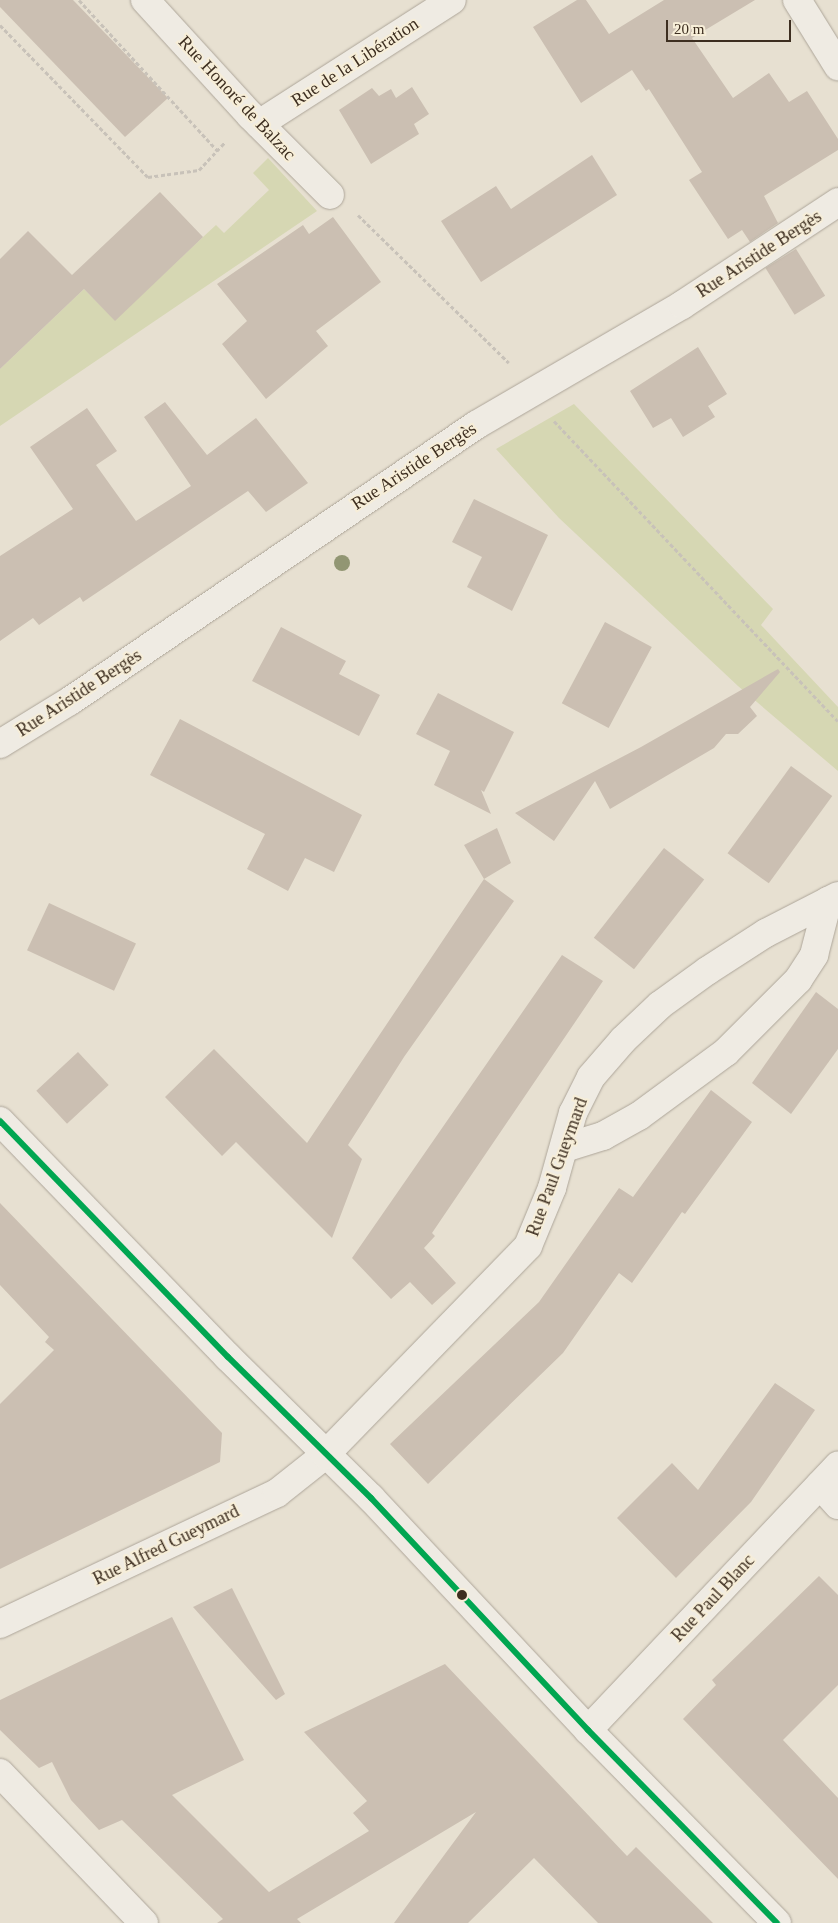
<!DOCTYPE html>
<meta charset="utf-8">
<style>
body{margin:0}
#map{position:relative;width:838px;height:1923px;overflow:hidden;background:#e7e0d1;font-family:"Times New Roman",serif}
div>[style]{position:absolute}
.green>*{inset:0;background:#d6d7b3}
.building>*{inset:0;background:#cbbfb2;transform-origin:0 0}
.path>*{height:3px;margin-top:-1.5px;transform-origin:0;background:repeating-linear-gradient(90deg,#c8c2b9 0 4px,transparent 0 6.5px)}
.roads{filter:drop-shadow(0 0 1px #ada599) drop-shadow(0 0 1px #ada599)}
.minor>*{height:28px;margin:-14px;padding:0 14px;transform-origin:14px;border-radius:14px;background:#efebe3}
.bus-1>*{height:6px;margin:-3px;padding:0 3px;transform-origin:3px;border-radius:3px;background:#00a651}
.trees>*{width:16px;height:16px;margin:-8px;border-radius:50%;background:#929673}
.dots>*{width:14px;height:14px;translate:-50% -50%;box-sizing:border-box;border:2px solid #f7eed8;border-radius:50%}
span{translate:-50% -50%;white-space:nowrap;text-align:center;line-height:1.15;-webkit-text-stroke:4px #f7eed8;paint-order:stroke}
.street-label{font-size:18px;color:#3d2e20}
.scale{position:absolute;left:666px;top:20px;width:125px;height:22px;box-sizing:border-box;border:2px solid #3d2e20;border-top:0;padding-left:6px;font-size:15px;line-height:18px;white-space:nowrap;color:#3d2e20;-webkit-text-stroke:4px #f7eed8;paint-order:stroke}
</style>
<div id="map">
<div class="green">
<i style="clip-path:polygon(268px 158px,317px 211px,0 426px,0 369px,84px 289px,115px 320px,203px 237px,216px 225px,224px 233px,269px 190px,253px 173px)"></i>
<i style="clip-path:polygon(574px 404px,773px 609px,761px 625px,838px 707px,838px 771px,738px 686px,559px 518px,496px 449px)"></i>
</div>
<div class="building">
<i style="clip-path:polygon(0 0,73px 0,168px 98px,125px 137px,0 7px)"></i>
<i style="clip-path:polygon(577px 0,586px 0,609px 34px,664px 0,755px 0,692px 38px,733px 98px,769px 73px,789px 102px,807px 91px,838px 139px,838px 150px,764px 196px,778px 223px,750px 242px,742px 230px,728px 239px,689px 180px,702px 172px,649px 89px,646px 91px,632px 70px,581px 103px,533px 27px)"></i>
<i style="clip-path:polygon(412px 87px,429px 114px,414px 124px,419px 134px,371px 164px,339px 110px,372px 88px,379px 96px,391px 89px,396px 98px)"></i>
<i style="clip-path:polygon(592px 155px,617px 195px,481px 282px,441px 221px,496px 186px,511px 209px)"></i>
<i style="clip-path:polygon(160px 192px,203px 237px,115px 321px,84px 289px,0 369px,0 259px,28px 231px,72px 275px)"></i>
<i style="clip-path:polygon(333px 217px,381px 282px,316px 331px,328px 346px,266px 399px,222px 344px,247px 321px,217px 284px,303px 225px,309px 234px)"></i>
<i style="left:796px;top:249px;width:55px;height:36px;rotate:58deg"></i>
<i style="clip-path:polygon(698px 347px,727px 394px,708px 406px,715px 417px,683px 437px,671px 418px,653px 428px,630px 391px)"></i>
<i style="clip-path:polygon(165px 402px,207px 455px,256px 418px,308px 483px,266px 512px,248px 491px,83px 602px,80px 597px,39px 625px,33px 618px,0 641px,0 556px,73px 509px,30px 447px,87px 408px,117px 451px,96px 465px,136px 521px,191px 486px,144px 417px)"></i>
<i style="clip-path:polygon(474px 499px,548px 535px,512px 611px,467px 587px,482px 557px,452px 542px)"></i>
<i style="left:605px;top:622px;width:53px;height:92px;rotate:28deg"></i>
<i style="clip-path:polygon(281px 627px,346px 661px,339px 674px,380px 695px,359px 736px,252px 681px)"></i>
<i style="clip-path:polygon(778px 669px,780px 672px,750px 707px,757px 716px,738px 734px,726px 734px,714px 748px,610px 809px,595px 781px,554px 841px,515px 813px,641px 747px)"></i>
<i style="clip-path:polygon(438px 693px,514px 732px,484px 792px,481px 790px,491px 814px,434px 785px,450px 751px,416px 734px)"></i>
<i style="clip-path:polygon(180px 719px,362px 815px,334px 872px,305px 858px,288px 891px,247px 869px,265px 834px,150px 775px)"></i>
<i style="left:791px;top:766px;width:51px;height:108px;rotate:36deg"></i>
<i style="clip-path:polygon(497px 828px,511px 863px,484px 879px,514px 901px,404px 1057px,348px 1145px,362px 1159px,332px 1238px,236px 1142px,222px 1156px,165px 1097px,214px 1049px,307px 1143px,484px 879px,464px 845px)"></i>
<i style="left:664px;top:848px;width:51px;height:114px;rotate:38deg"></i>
<i style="left:49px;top:903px;width:96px;height:52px;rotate:25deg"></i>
<i style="clip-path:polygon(562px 955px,603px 981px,432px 1233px,435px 1236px,424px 1248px,456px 1283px,432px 1305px,410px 1282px,391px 1299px,352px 1258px)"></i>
<i style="clip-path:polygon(816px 992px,838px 1009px,838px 1049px,791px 1114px,752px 1083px)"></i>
<i style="left:78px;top:1052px;width:45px;height:57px;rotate:47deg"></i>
<i style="clip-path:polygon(711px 1090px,752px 1122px,685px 1214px,682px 1212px,632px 1283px,619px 1273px,563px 1353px,428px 1484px,390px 1444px,539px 1302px,619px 1188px,633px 1197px)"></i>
<i style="clip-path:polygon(0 1203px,222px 1433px,220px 1462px,0 1569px,0 1404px,54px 1350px,45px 1342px,49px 1337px,0 1285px)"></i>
<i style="clip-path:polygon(775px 1383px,815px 1410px,751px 1502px,676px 1578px,617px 1518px,672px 1463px,698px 1490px)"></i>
<i style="clip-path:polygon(819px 1576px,838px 1595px,838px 1685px,783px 1740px,838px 1798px,838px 1879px,683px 1719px,716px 1685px,712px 1680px)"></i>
<i style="clip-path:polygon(232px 1588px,285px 1694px,276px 1700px,193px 1607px)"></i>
<i style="clip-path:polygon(172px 1617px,244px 1760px,172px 1795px,269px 1892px,369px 1831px,353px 1813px,367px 1801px,304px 1732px,445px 1664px,627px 1856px,636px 1847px,713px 1923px,598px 1923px,534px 1858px,468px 1923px,394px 1923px,476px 1812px,297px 1919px,301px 1923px,217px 1923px,223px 1919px,122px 1820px,99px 1830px,71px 1800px,52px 1762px,39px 1768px,0 1730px,0 1700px)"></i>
</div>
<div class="path">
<i style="left:79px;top:0;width:205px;rotate:47.4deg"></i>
<i style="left:0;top:25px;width:212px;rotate:45.8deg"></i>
<i style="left:148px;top:177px;width:51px;rotate:-7.8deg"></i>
<i style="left:199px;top:170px;width:38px;rotate:-47deg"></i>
<i style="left:358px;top:215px;width:211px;rotate:44.4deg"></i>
<i style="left:554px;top:421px;width:413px;rotate:46.6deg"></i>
</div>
<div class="roads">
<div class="minor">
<i style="left:145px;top:0;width:156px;rotate:47.6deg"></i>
<i style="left:250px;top:115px;width:113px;rotate:45deg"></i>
<i style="left:797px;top:0;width:78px;rotate:58.2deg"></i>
<i style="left:259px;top:124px;width:229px;rotate:-32.7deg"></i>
<i style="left:0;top:744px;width:82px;rotate:-31.6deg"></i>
<i style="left:70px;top:701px;width:491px;rotate:-34.2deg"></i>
<i style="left:476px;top:425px;width:238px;rotate:-30.2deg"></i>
<i style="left:682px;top:305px;width:187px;rotate:-33.4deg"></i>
<i style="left:0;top:1121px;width:328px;rotate:46deg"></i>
<i style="left:228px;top:1357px;width:201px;rotate:44.6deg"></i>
<i style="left:371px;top:1498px;width:318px;rotate:46.9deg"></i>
<i style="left:588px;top:1730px;width:270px;rotate:45.6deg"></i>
<i style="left:564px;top:1148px;width:41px;rotate:-17.1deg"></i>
<i style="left:603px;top:1136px;width:41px;rotate:-29.1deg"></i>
<i style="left:639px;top:1116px;width:108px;rotate:-36.3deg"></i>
<i style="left:726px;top:1052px;width:102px;rotate:-45deg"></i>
<i style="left:798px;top:980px;width:30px;rotate:-57deg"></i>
<i style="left:814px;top:955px;width:56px;rotate:-75.5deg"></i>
<i style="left:820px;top:1485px;width:27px;rotate:48deg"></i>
<i style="left:0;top:1624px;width:306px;rotate:-25.3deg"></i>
<i style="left:277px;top:1493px;width:61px;rotate:-38.4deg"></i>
<i style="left:325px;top:1455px;width:291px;rotate:-45.8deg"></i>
<i style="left:528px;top:1246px;width:63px;rotate:-67.5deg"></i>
<i style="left:552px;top:1188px;width:78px;rotate:-74.4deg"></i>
<i style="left:573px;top:1113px;width:40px;rotate:-63.4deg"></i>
<i style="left:591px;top:1077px;width:49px;rotate:-49.1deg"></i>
<i style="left:623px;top:1040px;width:51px;rotate:-43.4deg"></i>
<i style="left:660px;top:1005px;width:58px;rotate:-35.9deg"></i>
<i style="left:707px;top:971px;width:70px;rotate:-32.8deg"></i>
<i style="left:766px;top:933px;width:81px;rotate:-27.2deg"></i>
<i style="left:588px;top:1730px;width:364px;rotate:-46.6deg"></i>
<i style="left:0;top:1773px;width:208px;rotate:46.2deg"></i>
</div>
</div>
<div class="bus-1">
<i style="left:0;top:1121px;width:328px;rotate:46deg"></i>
<i style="left:228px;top:1357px;width:201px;rotate:44.6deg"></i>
<i style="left:371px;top:1498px;width:318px;rotate:46.9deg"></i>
<i style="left:588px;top:1730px;width:270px;rotate:45.6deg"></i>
</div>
<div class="trees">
<i style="left:342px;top:563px"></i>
</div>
<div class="dots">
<i style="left:462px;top:1595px;background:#3d2e20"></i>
</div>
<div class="street-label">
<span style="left:355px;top:62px;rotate:-33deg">Rue de la Libération</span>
<span style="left:237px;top:98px;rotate:47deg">Rue Honoré de Balzac</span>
<span style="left:759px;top:254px;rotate:-33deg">Rue Aristide Bergès</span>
<span style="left:414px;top:466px;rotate:-33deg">Rue Aristide Bergès</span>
<span style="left:79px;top:693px;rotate:-33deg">Rue Aristide Bergès</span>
<span style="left:557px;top:1167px;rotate:-70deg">Rue Paul Gueymard</span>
<span style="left:166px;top:1545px;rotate:-26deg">Rue Alfred Gueymard</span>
<span style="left:713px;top:1598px;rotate:-47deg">Rue Paul Blanc</span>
</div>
<div class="scale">20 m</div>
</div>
